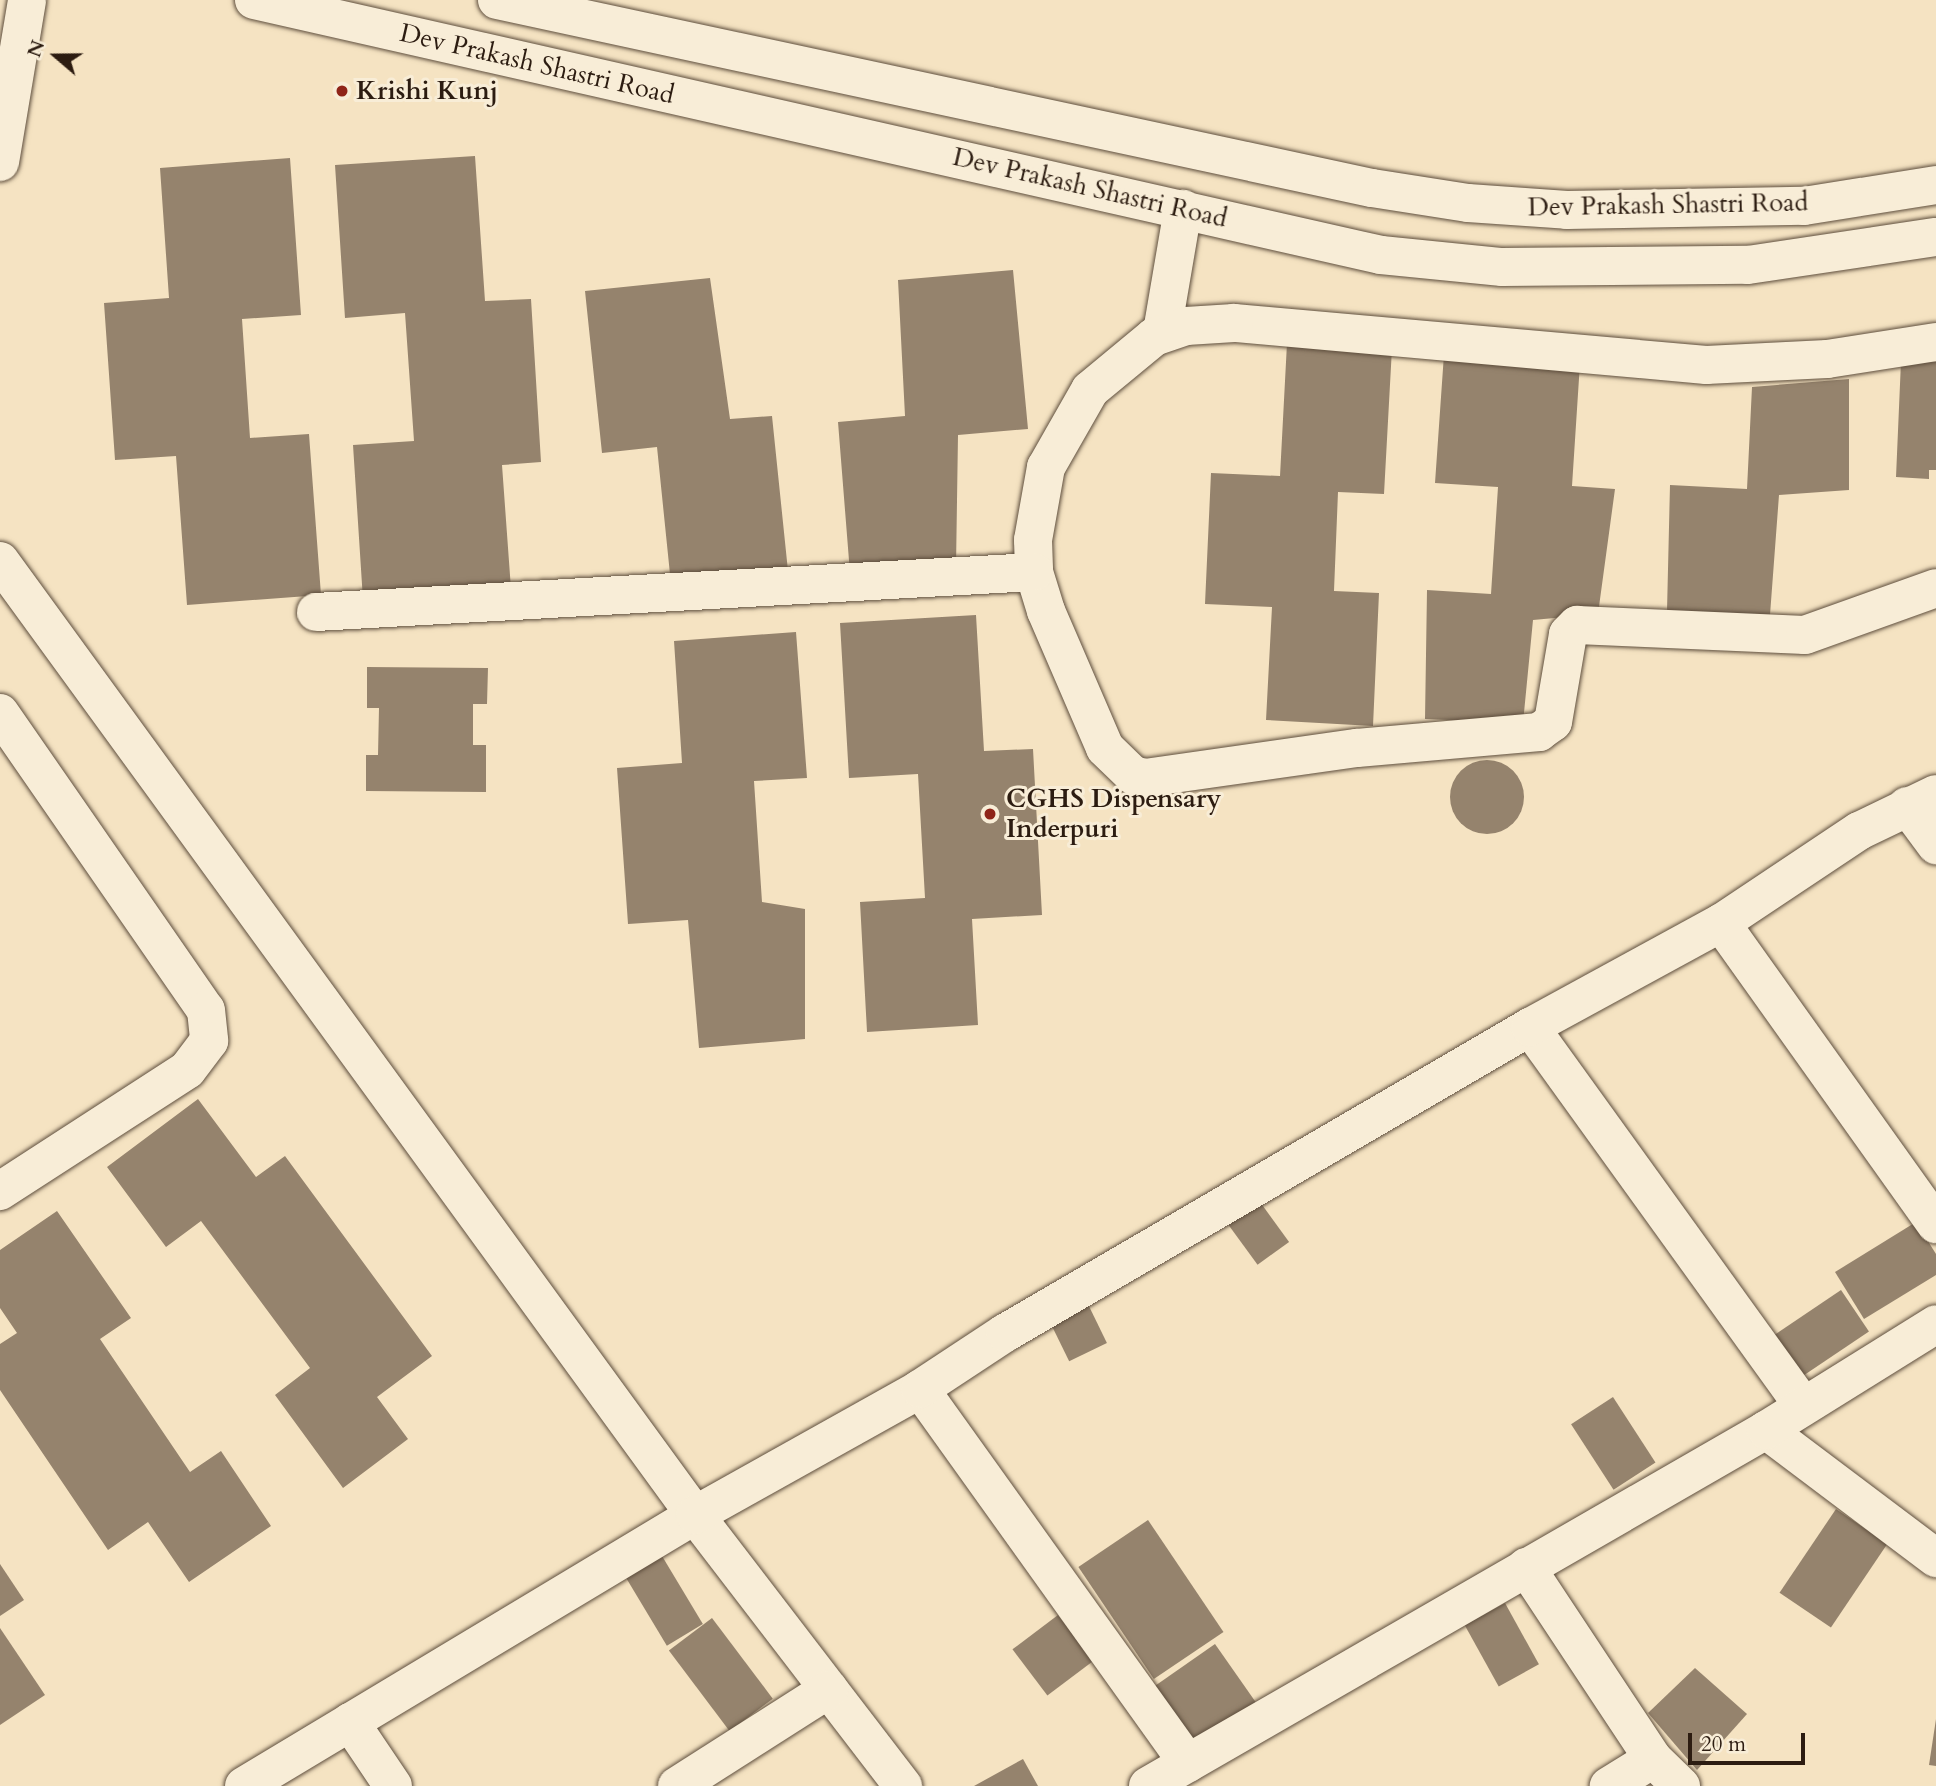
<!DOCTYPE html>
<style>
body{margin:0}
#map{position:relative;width:1936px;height:1786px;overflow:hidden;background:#f5e3c2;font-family:Cardo,serif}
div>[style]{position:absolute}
.building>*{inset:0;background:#95836d;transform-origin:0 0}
.round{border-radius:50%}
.roads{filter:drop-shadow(0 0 2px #5e4e3d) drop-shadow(0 0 2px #5e4e3d)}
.minor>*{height:38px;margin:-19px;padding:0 19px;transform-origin:19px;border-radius:19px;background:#f8edd7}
.dots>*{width:19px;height:19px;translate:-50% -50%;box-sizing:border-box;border:4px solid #f8edd7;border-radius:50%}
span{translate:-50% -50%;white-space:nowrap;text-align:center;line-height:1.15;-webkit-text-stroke:6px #f8edd7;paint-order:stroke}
.street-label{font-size:26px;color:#2c1c11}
.poi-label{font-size:26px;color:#2c1c11;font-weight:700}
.left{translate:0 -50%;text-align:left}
.north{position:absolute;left:21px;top:21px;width:70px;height:70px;-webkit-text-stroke:5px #f8edd7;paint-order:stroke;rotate:290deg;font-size:19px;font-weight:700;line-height:28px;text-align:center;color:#2c1c11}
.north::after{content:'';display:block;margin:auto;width:24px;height:32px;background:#2c1c11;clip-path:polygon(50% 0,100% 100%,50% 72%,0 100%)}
.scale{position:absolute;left:1688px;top:1733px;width:117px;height:32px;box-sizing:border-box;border:4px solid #2c1c11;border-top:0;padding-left:9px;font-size:21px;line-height:24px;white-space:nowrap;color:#2c1c11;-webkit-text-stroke:5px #f8edd7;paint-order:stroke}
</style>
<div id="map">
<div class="building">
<i style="clip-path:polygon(475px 156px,485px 301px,531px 299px,541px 462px,502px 465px,511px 589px,363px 600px,353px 445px,414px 441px,405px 313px,345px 318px,335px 165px)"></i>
<i style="clip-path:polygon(290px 158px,301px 315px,242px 319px,250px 438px,309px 434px,321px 595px,187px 605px,176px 456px,115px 460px,104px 303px,169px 298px,160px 168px)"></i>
<i style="clip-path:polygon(1013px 270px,1028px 429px,958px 435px,956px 567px,850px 573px,838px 422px,905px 416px,898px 280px)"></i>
<i style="clip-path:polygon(710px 278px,730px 419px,772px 416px,788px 571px,671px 584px,657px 447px,602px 453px,585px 291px)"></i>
<i style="clip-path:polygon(1287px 343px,1392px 348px,1384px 494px,1338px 492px,1334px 591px,1379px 593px,1373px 726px,1266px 720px,1272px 607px,1205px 604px,1211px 473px,1280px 476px)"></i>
<i style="clip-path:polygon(1444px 354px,1580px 363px,1572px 486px,1615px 489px,1598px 614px,1533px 620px,1523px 723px,1425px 719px,1427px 590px,1491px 594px,1498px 487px,1435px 483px)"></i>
<i style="clip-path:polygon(1901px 361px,1936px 362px,1936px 470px,1929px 470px,1929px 479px,1896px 477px)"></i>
<i style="clip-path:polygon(1849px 379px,1849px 490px,1779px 495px,1770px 615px,1667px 611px,1670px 485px,1747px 489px,1752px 387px)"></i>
<i style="clip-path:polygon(976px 615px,984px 751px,1033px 749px,1042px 915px,972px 919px,978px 1025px,867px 1032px,860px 902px,925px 898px,918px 774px,849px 778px,840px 623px)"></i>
<i style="clip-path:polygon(796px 632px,807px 778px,754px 781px,762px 902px,805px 909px,805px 1039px,699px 1048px,688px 920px,628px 924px,617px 768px,682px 763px,674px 641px)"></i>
<i style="clip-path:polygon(367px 667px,488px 668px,487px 704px,473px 704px,473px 745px,486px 745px,486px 792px,366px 791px,366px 755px,378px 755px,379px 708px,367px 708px)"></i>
<i class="round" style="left:1450px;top:760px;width:74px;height:74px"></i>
<i style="clip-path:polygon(198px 1099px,256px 1177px,285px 1156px,432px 1356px,377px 1397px,408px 1439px,343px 1488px,275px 1395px,310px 1368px,201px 1221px,166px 1247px,107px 1167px)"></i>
<i style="left:1255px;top:1195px;width:58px;height:39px;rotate:54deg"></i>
<i style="clip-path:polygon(57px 1211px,131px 1318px,100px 1339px,190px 1472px,221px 1451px,271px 1526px,189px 1582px,148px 1522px,108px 1550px,0 1390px,0 1344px,17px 1333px,0 1308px,0 1250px)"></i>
<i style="clip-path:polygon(1916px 1222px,1936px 1254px,1936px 1275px,1864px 1319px,1835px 1272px)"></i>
<i style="left:1841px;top:1290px;width:50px;height:87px;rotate:56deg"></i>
<i style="left:1085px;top:1298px;width:50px;height:42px;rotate:64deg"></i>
<i style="left:1613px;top:1397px;width:78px;height:50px;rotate:57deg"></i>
<i style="left:1836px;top:1509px;width:62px;height:101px;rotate:34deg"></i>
<i style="left:1148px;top:1520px;width:135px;height:84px;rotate:56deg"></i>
<i style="left:656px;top:1546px;width:91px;height:42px;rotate:59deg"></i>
<i style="clip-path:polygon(0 1564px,24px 1600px,0 1616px)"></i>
<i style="left:1505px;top:1603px;width:70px;height:46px;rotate:61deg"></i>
<i style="left:1058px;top:1615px;width:58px;height:57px;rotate:53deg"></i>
<i style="left:712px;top:1618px;width:101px;height:54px;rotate:53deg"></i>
<i style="clip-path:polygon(0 1628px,45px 1695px,0 1725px)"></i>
<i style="left:1215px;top:1644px;width:73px;height:73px;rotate:55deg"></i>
<i style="clip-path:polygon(1695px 1668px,1747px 1714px,1697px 1770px,1648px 1713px)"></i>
<i style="clip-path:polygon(1936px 1719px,1936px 1766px,1929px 1765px)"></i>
<i style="clip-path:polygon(1023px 1759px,1038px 1786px,974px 1786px)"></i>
</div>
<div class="roads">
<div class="minor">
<i style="left:254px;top:0;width:1155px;rotate:12.75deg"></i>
<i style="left:1381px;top:255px;width:122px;rotate:5.7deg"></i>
<i style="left:1502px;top:267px;width:246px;rotate:-0.5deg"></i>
<i style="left:1748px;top:265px;width:190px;rotate:-8.5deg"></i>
<i style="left:497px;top:0;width:895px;rotate:12.13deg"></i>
<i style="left:1372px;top:188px;width:97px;rotate:8.9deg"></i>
<i style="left:1468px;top:203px;width:99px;rotate:4deg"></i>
<i style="left:1567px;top:210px;width:237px;rotate:-1deg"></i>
<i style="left:1804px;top:206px;width:134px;rotate:-9deg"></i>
<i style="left:0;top:162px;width:164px;rotate:-80.5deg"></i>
<i style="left:1162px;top:332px;width:125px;rotate:-80.3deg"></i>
<i style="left:1936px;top:342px;width:110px;rotate:171.1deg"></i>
<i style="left:1827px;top:359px;width:121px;rotate:177.2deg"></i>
<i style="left:1706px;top:365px;width:474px;rotate:-174.9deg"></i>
<i style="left:1234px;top:323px;width:48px;rotate:176.4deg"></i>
<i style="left:1186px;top:326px;width:34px;rotate:161deg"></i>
<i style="left:1154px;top:337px;width:83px;rotate:140.4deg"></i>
<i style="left:1090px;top:390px;width:89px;rotate:119.7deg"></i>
<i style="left:1046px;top:467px;width:74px;rotate:100.1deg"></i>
<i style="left:1033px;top:540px;width:32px;rotate:88deg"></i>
<i style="left:1034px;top:572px;width:41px;rotate:72.9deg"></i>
<i style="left:1046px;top:611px;width:149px;rotate:66.7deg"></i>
<i style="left:1105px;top:748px;width:39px;rotate:44deg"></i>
<i style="left:1133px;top:775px;width:12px;rotate:14deg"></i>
<i style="left:1145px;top:778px;width:214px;rotate:-8.1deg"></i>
<i style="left:1357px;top:748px;width:183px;rotate:-5deg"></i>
<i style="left:1539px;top:732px;width:17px;rotate:-36deg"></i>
<i style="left:1553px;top:722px;width:89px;rotate:-80.3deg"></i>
<i style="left:1568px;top:634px;width:13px;rotate:-45deg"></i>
<i style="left:1577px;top:625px;width:228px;rotate:2.5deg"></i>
<i style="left:1805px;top:635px;width:139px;rotate:-19.7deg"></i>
<i style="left:0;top:561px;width:1180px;rotate:53.93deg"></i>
<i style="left:695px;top:1515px;width:342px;rotate:52.5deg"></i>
<i style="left:316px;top:612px;width:719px;rotate:-3.19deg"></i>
<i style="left:0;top:713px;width:361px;rotate:55.3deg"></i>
<i style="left:206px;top:1010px;width:31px;rotate:84deg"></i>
<i style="left:209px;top:1041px;width:36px;rotate:127deg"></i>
<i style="left:187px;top:1070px;width:223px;rotate:147.1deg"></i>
<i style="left:1907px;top:806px;width:49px;rotate:53.4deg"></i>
<i style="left:1721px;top:923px;width:370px;rotate:54.5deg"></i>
<i style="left:1530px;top:1027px;width:465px;rotate:54.2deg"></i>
<i style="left:920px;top:1389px;width:460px;rotate:54.4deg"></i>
<i style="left:1766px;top:1430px;width:213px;rotate:37deg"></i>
<i style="left:1526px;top:1567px;width:230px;rotate:56.5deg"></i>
<i style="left:1653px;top:1759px;width:52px;rotate:148.5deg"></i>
<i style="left:350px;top:1722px;width:77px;rotate:56.1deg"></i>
<i style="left:1653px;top:1759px;width:39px;rotate:44deg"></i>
<i style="left:244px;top:1786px;width:526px;rotate:-31deg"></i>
<i style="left:695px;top:1515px;width:258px;rotate:-29.2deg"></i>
<i style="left:920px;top:1389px;width:102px;rotate:-33.4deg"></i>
<i style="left:1005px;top:1333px;width:608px;rotate:-30.24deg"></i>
<i style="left:1530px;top:1027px;width:217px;rotate:-28.6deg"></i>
<i style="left:1721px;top:923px;width:166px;rotate:-33.7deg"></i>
<i style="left:1859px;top:831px;width:85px;rotate:-25.7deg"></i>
<i style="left:677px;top:1786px;width:180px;rotate:-32.5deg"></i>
<i style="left:1148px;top:1786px;width:713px;rotate:-29.94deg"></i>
<i style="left:1766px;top:1430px;width:200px;rotate:-31.9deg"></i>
</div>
</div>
<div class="dots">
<i style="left:342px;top:91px;background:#8f2418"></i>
<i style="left:990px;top:814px;background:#8f2418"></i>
</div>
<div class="street-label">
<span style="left:537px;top:64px;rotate:13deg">Dev Prakash Shastri Road</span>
<span style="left:1090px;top:188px;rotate:13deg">Dev Prakash Shastri Road</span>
<span style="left:1668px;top:205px;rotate:-1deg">Dev Prakash Shastri Road</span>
</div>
<div class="poi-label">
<span class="left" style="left:356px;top:91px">Krishi Kunj</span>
<span class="left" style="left:1006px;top:814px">CGHS Dispensary<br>Inderpuri</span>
</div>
<div class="north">N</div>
<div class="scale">20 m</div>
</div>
